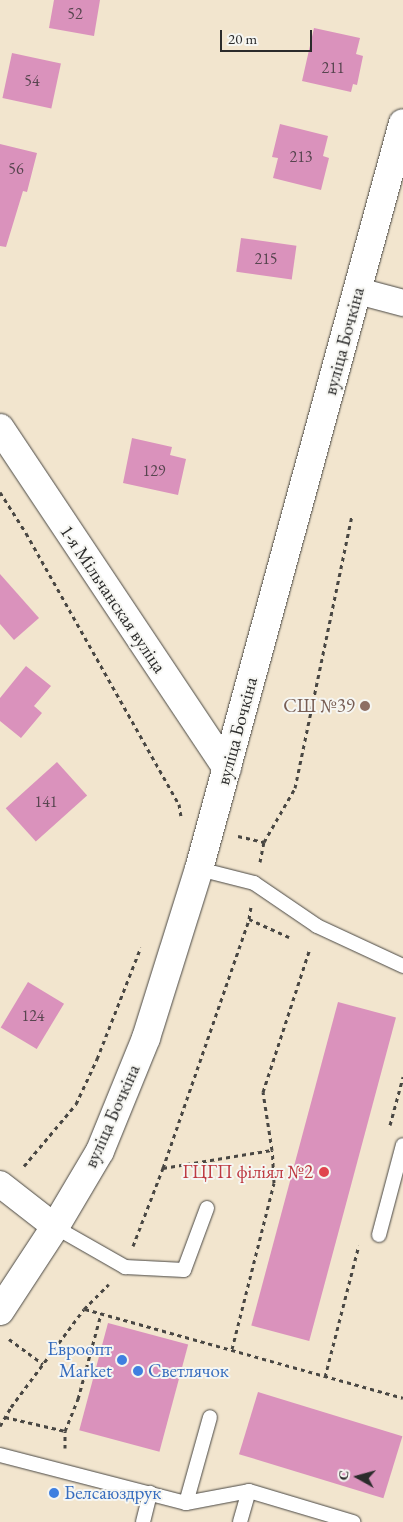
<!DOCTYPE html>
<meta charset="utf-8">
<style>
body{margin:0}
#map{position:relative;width:403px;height:1522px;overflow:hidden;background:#f2e5ce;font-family:"EB Garamond",serif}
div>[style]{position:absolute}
.building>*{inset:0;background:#da92bc;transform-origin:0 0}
.path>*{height:3px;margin-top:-1.5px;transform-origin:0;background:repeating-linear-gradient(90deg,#494743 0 4px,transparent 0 8px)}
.roads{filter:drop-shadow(0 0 1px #494743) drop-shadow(0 0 1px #494743)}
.lane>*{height:14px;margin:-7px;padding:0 7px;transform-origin:7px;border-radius:7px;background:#fff}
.street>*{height:26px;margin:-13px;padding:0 13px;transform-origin:13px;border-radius:13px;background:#fff}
.secondary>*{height:28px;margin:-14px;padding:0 14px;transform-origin:14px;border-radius:14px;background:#fff}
.dots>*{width:14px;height:14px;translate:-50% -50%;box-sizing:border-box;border:2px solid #f6f6f2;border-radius:50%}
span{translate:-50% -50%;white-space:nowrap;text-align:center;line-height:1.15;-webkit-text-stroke:4px #f6f6f2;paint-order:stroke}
.number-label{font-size:16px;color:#57454f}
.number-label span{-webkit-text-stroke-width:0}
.street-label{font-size:19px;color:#2b2b2b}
.education-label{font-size:19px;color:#785e54}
.right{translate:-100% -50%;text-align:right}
.health-label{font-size:19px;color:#be3a42}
.shop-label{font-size:19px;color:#366cbe}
.left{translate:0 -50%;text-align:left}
.north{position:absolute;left:333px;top:1452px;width:50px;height:50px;-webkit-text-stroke:4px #f6f6f2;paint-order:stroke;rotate:277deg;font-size:14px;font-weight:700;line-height:20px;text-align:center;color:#2b2b2b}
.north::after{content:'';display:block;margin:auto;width:18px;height:22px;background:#2b2b2b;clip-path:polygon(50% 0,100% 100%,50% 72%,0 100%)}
.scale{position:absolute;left:220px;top:30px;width:92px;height:22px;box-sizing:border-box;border:2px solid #2b2b2b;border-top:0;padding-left:6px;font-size:15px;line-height:18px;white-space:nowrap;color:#2b2b2b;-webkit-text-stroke:4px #f6f6f2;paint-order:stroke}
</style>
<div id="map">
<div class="building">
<i style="clip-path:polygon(54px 0,100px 0,94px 36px,49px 28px)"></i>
<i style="clip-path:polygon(314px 28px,360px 38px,356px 54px,363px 56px,357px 85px,353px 84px,351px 92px,302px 81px)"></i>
<i style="left:12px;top:53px;width:50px;height:46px;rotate:12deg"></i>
<i style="clip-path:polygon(280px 124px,328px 136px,323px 156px,329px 158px,321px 190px,273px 178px,278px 158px,272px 157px)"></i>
<i style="clip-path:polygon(0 144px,37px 153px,27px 192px,23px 191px,6px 247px,0 246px)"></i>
<i style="left:241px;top:238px;width:56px;height:34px;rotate:8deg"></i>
<i style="clip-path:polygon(132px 438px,172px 447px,170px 455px,186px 459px,178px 495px,123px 483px)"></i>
<i style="clip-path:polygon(0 574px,39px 618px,14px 640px,0 624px)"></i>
<i style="clip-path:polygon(26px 666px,51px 686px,34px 706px,42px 713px,21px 738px,0 721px,0 698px)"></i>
<i style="left:57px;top:762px;width:45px;height:69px;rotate:48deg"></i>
<i style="left:28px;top:982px;width:42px;height:53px;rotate:31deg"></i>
<i style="left:338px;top:1002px;width:60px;height:335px;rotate:15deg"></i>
<i style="left:108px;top:1323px;width:83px;height:111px;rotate:15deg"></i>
<i style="left:258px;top:1392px;width:151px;height:65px;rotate:17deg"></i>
</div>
<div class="path">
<i style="left:0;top:492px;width:49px;rotate:57.6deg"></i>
<i style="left:26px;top:533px;width:311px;rotate:60.6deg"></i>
<i style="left:179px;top:804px;width:12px;rotate:81deg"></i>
<i style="left:238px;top:836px;width:27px;rotate:13deg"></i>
<i style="left:260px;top:862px;width:20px;rotate:-79deg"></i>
<i style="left:264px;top:842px;width:62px;rotate:-60.1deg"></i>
<i style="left:295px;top:788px;width:279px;rotate:-78.2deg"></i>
<i style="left:249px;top:919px;width:44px;rotate:24.2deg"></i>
<i style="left:390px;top:1125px;width:50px;rotate:-74.8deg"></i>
<i style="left:24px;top:1166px;width:81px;rotate:-50deg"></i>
<i style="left:76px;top:1104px;width:50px;rotate:-65deg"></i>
<i style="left:97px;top:1059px;width:120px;rotate:-68.6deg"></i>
<i style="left:163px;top:1168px;width:110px;rotate:-9.4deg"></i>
<i style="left:133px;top:1246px;width:84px;rotate:-69deg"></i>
<i style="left:163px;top:1168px;width:263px;rotate:-70.9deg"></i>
<i style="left:249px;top:919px;width:12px;rotate:-81deg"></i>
<i style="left:85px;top:1309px;width:330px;rotate:15.6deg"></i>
<i style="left:9px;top:1339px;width:42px;rotate:36.3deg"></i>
<i style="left:232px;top:1349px;width:171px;rotate:-75.8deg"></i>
<i style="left:274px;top:1183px;width:33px;rotate:-93deg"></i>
<i style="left:272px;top:1150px;width:59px;rotate:-98.8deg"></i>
<i style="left:263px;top:1092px;width:151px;rotate:-71.9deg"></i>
<i style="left:325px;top:1377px;width:136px;rotate:-75.6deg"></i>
<i style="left:5px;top:1417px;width:62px;rotate:13.1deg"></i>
<i style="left:65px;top:1431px;width:35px;rotate:-68deg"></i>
<i style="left:78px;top:1399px;width:88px;rotate:-74.9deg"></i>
<i style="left:0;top:1426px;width:22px;rotate:-60deg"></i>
<i style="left:11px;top:1407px;width:122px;rotate:-53.3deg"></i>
<i style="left:84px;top:1309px;width:35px;rotate:-45deg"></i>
<i style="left:65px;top:1448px;width:17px;rotate:-90deg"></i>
</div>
<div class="roads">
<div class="lane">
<i style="left:199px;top:869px;width:57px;rotate:14.3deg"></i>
<i style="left:254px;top:883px;width:76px;rotate:34.3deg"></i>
<i style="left:317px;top:926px;width:95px;rotate:24.9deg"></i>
<i style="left:55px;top:1227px;width:81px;rotate:29.7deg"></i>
<i style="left:125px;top:1267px;width:59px;rotate:2.9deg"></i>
<i style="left:184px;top:1270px;width:66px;rotate:-69.6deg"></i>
<i style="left:379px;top:1235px;width:93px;rotate:-75.1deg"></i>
<i style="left:0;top:1455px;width:192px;rotate:14.5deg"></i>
<i style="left:186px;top:1503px;width:89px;rotate:-74.4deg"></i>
<i style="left:186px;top:1503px;width:64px;rotate:-10.8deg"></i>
<i style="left:143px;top:1522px;width:30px;rotate:-76deg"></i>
<i style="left:240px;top:1522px;width:32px;rotate:-74deg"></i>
<i style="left:249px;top:1491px;width:109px;rotate:16.6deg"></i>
</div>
<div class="street">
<i style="left:358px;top:291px;width:47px;rotate:14.9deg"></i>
<i style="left:0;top:1184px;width:70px;rotate:38deg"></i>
</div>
<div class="secondary">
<i style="left:0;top:428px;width:409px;rotate:56.3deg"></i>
<i style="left:0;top:1311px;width:100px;rotate:-56.8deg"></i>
<i style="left:55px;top:1227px;width:88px;rotate:-59.4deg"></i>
<i style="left:100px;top:1151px;width:122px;rotate:-67.8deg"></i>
<i style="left:146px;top:1038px;width:177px;rotate:-72.6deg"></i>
<i style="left:199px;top:869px;width:773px;rotate:-74.71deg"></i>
</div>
</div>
<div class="dots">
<i style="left:365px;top:706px;background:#8d6e63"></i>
<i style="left:324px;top:1172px;background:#e0444e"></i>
<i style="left:122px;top:1360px;background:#3f7fe0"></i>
<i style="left:138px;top:1371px;background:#3f7fe0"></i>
<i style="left:54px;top:1493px;background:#3f7fe0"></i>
</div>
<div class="number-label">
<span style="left:75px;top:14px">52</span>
<span style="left:333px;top:68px">211</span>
<span style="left:32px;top:81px">54</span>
<span style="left:301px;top:157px">213</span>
<span style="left:16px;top:169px">56</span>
<span style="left:266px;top:259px">215</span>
<span style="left:154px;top:471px">129</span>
<span style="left:46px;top:802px">141</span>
<span style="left:33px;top:1016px">124</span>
</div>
<div class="street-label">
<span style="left:344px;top:341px;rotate:-75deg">вуліца Бочкіна</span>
<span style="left:113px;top:599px;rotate:56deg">1-я Мільчанская вуліца</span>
<span style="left:237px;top:731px;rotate:-75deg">вуліца Бочкіна</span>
<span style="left:112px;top:1116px;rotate:-66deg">вуліца Бочкіна</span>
</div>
<div class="education-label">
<span class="right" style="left:355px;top:706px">СШ №39</span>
</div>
<div class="health-label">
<span class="right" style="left:313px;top:1172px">ГЦГП філіял №2</span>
</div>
<div class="shop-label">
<span class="right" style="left:112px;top:1360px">Евроопт<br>Market</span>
<span class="left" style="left:148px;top:1371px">Светлячок</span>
<span class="left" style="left:64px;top:1493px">Белсаюздрук</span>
</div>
<div class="north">С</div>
<div class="scale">20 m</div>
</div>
